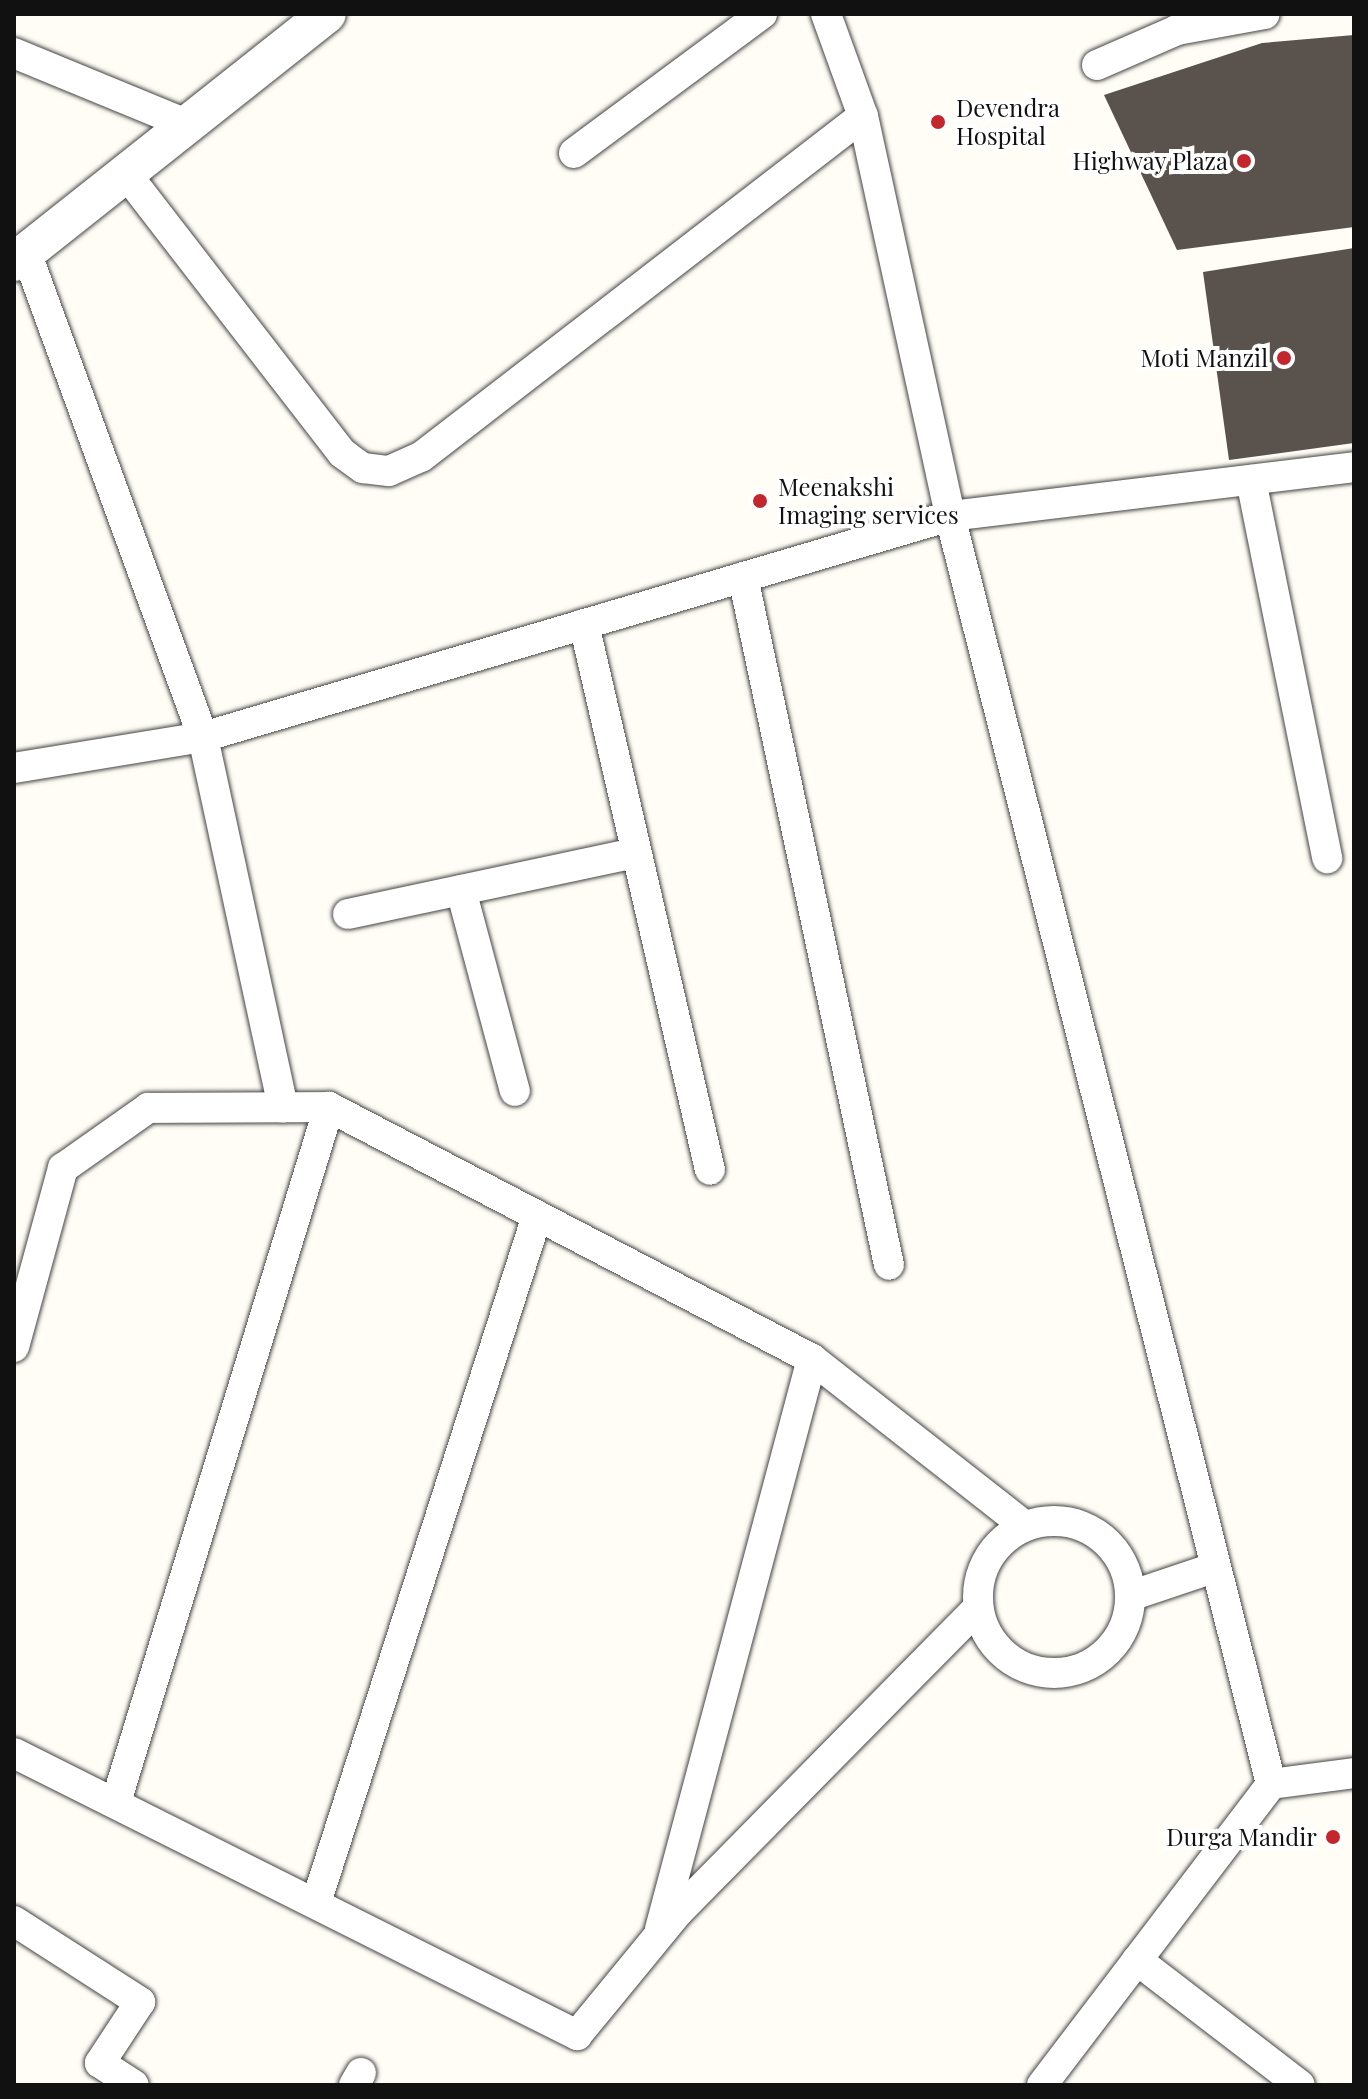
<!DOCTYPE html>
<style>
body{margin:0}
#map{position:relative;width:1368px;height:2099px;overflow:hidden;background:#fffdf5;font-family:"Playfair Display",serif}
div>[style]{position:absolute}
.building>*{inset:0;background:#5a524d}
.roads{filter:drop-shadow(0 0 2px #444) drop-shadow(0 0 2px #444)}
.minor>*{height:30px;margin:-15px;padding:0 15px;transform-origin:15px;border-radius:15px;background:#fff}
.minor>.ring{margin:-15px;padding:0;box-sizing:content-box;background:none;border:30px solid #fff;border-radius:50%}
.tertiary>*{height:38px;margin:-19px;padding:0 19px;transform-origin:19px;border-radius:19px;background:#fff}
.dots>*{width:22px;height:22px;translate:-50% -50%;box-sizing:border-box;border:4px solid #fff;border-radius:50%}
span{translate:-50% -50%;white-space:nowrap;text-align:center;line-height:1.15;-webkit-text-stroke:8px #fff;paint-order:stroke}
.poi-label{font-size:24px;color:#111}
.left{translate:0 -50%;text-align:left}
.right{translate:-100% -50%;text-align:right}
.frame{position:absolute;inset:0;border:16px solid #111;pointer-events:none}
</style>
<div id="map">
<div class="building">
<i style="clip-path:polygon(1354px 35px,1354px 227px,1177px 250px,1104px 95px,1262px 43px)"></i>
<i style="clip-path:polygon(1354px 248px,1354px 443px,1229px 460px,1203px 272px)"></i>
</div>
<div class="roads">
<div class="minor">
<i style="left:826px;top:14px;width:109px;rotate:70.1deg"></i>
<i style="left:863px;top:116px;width:409px;rotate:77.7deg"></i>
<i style="left:950px;top:516px;width:1308px;rotate:75.79deg"></i>
<i style="left:14px;top:53px;width:186px;rotate:22.4deg"></i>
<i style="left:1097px;top:65px;width:87px;rotate:-23.6deg"></i>
<i style="left:1177px;top:30px;width:89px;rotate:-10.3deg"></i>
<i style="left:574px;top:153px;width:234px;rotate:-36.5deg"></i>
<i style="left:124px;top:171px;width:356px;rotate:52.3deg"></i>
<i style="left:342px;top:453px;width:26px;rotate:36deg"></i>
<i style="left:363px;top:468px;width:26px;rotate:7deg"></i>
<i style="left:389px;top:471px;width:35px;rotate:-24deg"></i>
<i style="left:421px;top:457px;width:558px;rotate:-37.65deg"></i>
<i style="left:26px;top:252px;width:516px;rotate:69.95deg"></i>
<i style="left:203px;top:737px;width:379px;rotate:77.8deg"></i>
<i style="left:1251px;top:480px;width:386px;rotate:78.6deg"></i>
<i style="left:743px;top:577px;width:703px;rotate:78.02deg"></i>
<i style="left:584px;top:624px;width:560px;rotate:77.01deg"></i>
<i style="left:14px;top:768px;width:192px;rotate:-9.3deg"></i>
<i style="left:203px;top:737px;width:779px;rotate:-16.48deg"></i>
<i style="left:950px;top:516px;width:407px;rotate:-6.9deg"></i>
<i style="left:461px;top:890px;width:208px;rotate:75deg"></i>
<i style="left:348px;top:914px;width:294px;rotate:-12deg"></i>
<i style="left:14px;top:1347px;width:186px;rotate:-74.7deg"></i>
<i style="left:63px;top:1168px;width:104px;rotate:-35.2deg"></i>
<i style="left:148px;top:1108px;width:181px;rotate:-0.3deg"></i>
<i style="left:329px;top:1107px;width:545px;rotate:27.55deg"></i>
<i style="left:812px;top:1359px;width:269px;rotate:38.1deg"></i>
<i class="ring" style="left:978px;top:1521px;width:122px;height:122px"></i>
<i style="left:1133px;top:1595px;width:84px;rotate:-18.6deg"></i>
<i style="left:14px;top:1753px;width:630px;rotate:26.61deg"></i>
<i style="left:577px;top:2035px;width:161px;rotate:-50.6deg"></i>
<i style="left:679px;top:1911px;width:424px;rotate:-45.4deg"></i>
<i style="left:116px;top:1802px;width:727px;rotate:-72.96deg"></i>
<i style="left:316px;top:1903px;width:722px;rotate:-72.17deg"></i>
<i style="left:14px;top:1921px;width:150px;rotate:32.7deg"></i>
<i style="left:140px;top:2002px;width:73px;rotate:123.3deg"></i>
<i style="left:100px;top:2063px;width:40px;rotate:32.9deg"></i>
<i style="left:660px;top:1929px;width:590px;rotate:-75.07deg"></i>
<i style="left:1137px;top:1960px;width:205px;rotate:37.5deg"></i>
<i style="left:354px;top:2085px;width:14px;rotate:-60deg"></i>
<i style="left:1042px;top:2085px;width:378px;rotate:-52.7deg"></i>
<i style="left:1271px;top:1784px;width:84px;rotate:-7.5deg"></i>
</div>
<div class="tertiary">
<i style="left:14px;top:262px;width:399px;rotate:-38.4deg"></i>
</div>
</div>
<div class="dots">
<i style="left:938px;top:122px;background:#c4262e"></i>
<i style="left:1244px;top:161px;background:#c4262e"></i>
<i style="left:1284px;top:358px;background:#c4262e"></i>
<i style="left:760px;top:501px;background:#c4262e"></i>
<i style="left:1333px;top:1837px;background:#c4262e"></i>
</div>
<div class="poi-label">
<span class="left" style="left:956px;top:122px">Devendra<br>Hospital</span>
<span class="right" style="left:1228px;top:161px">Highway Plaza</span>
<span class="right" style="left:1268px;top:358px">Moti Manzil</span>
<span class="left" style="left:778px;top:501px">Meenakshi<br>Imaging services</span>
<span class="right" style="left:1317px;top:1837px">Durga Mandir</span>
</div>
<div class="frame"></div>
</div>
